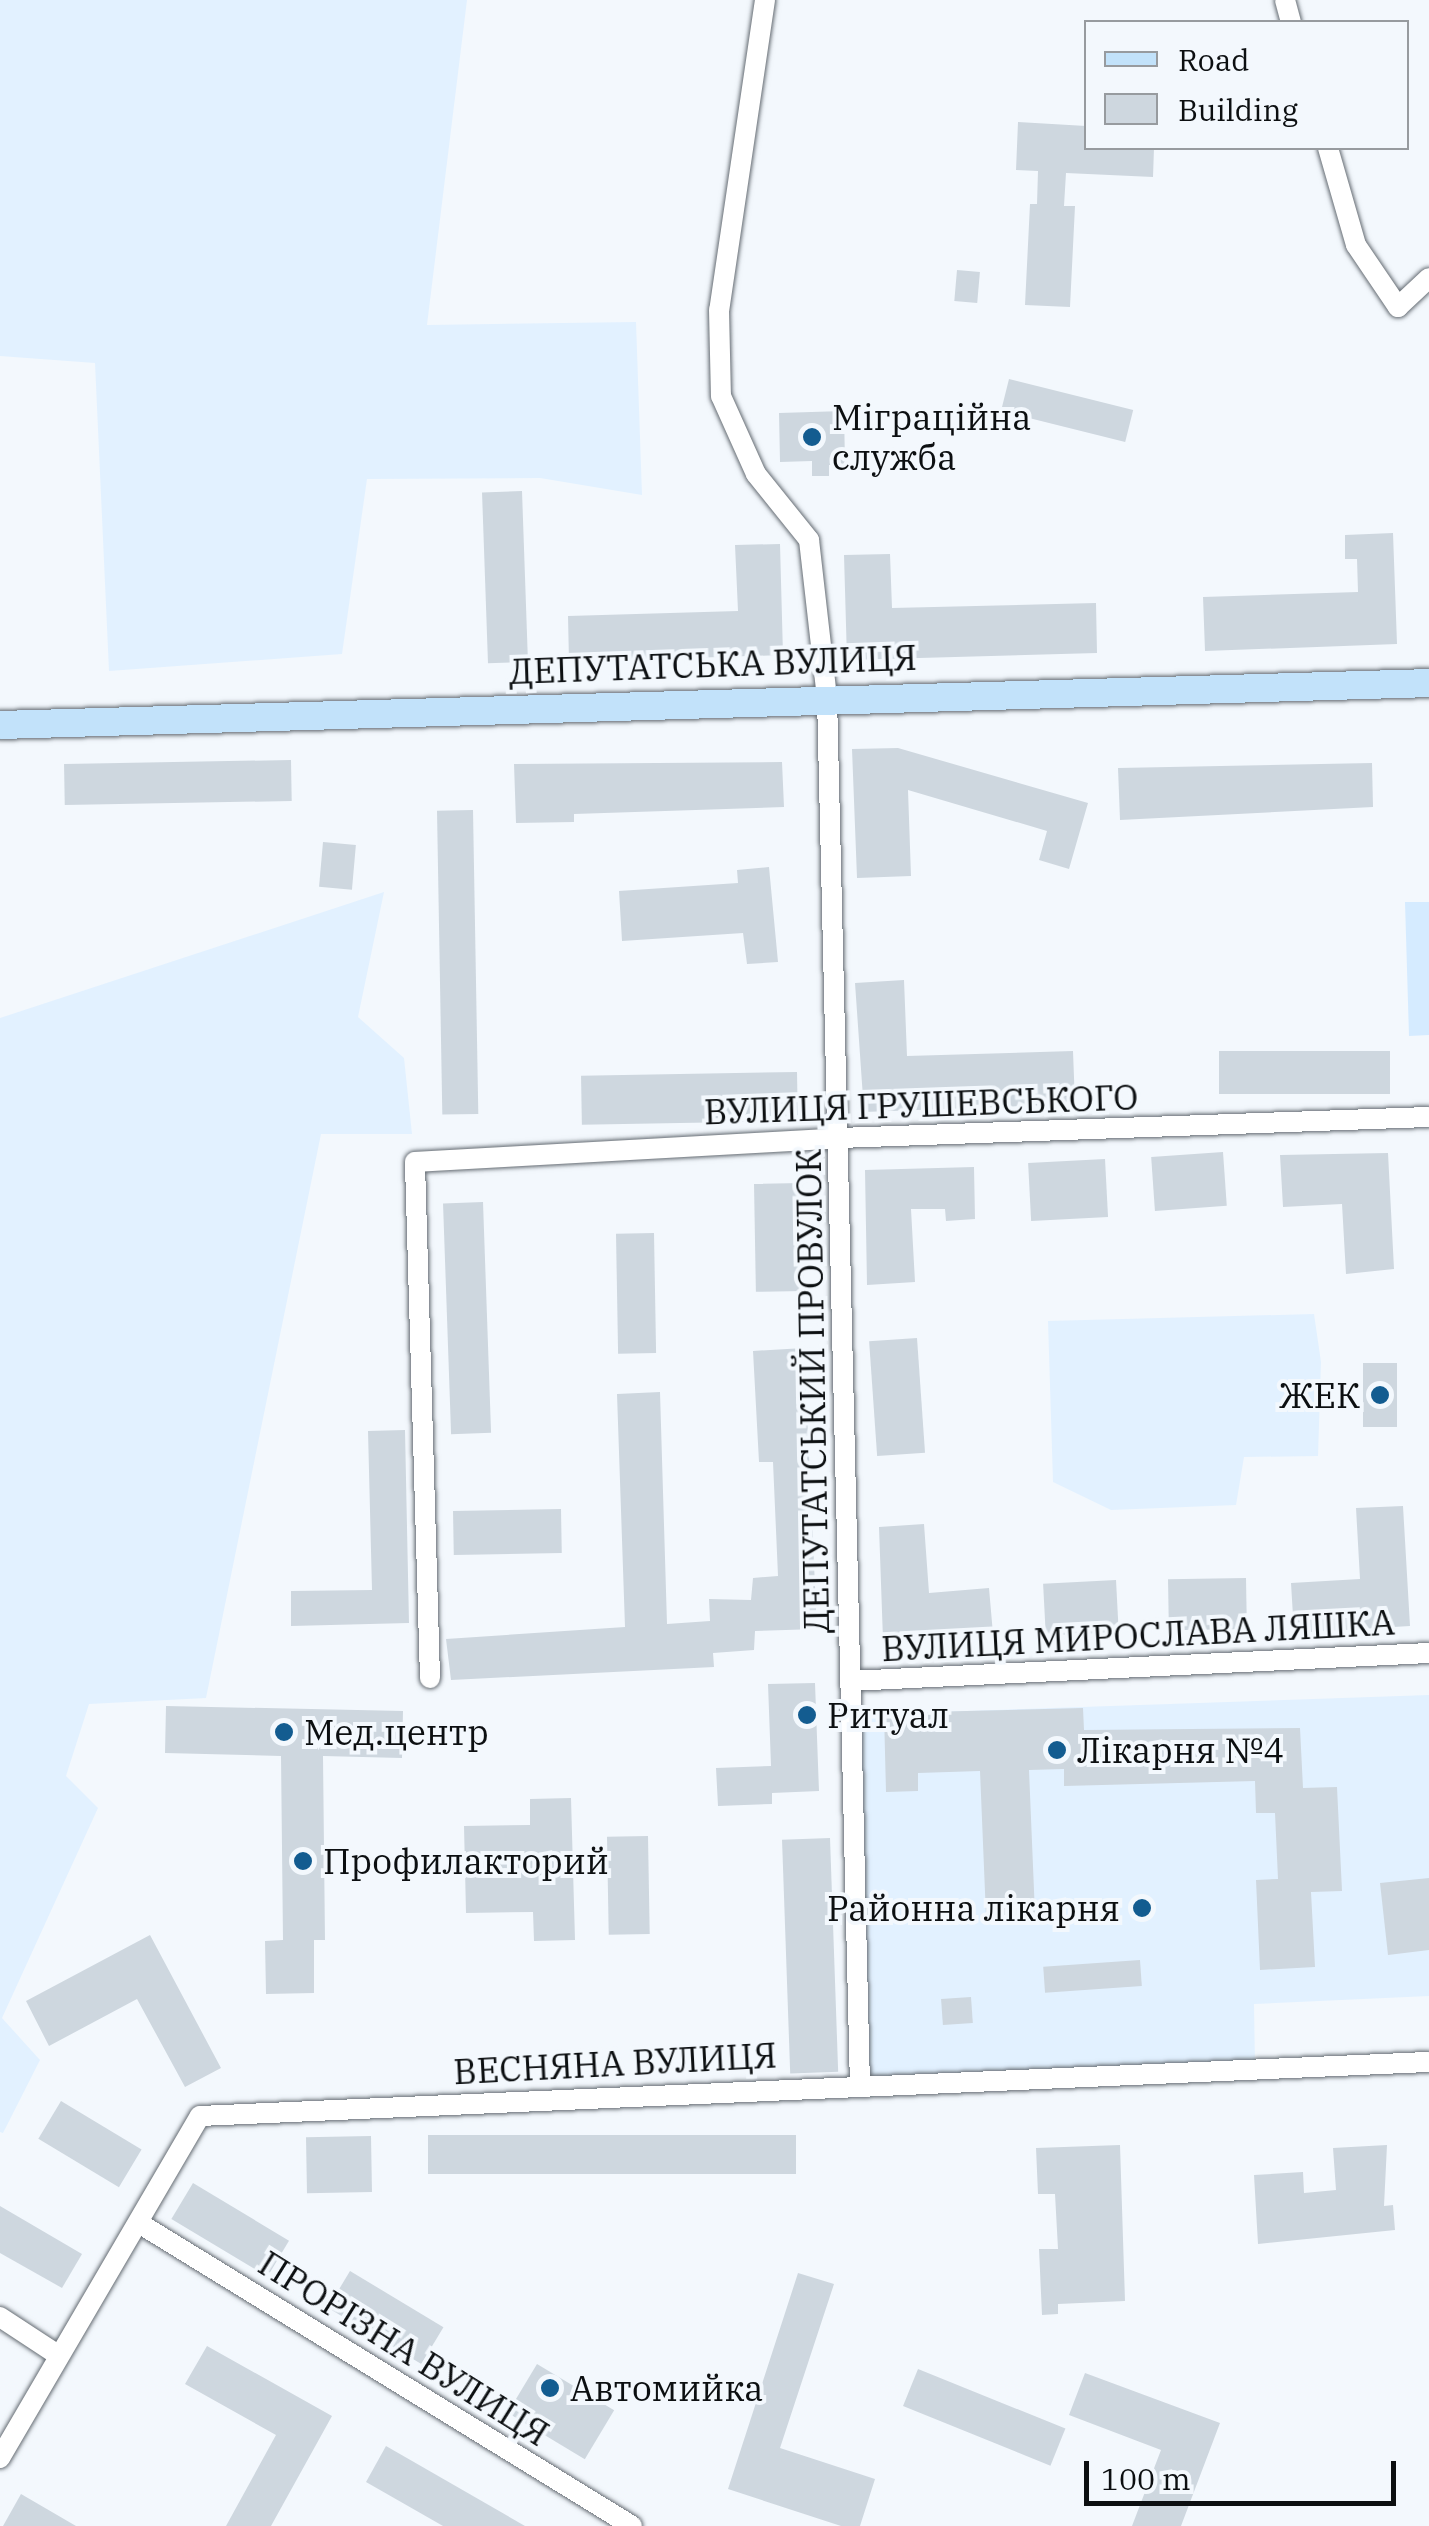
<!DOCTYPE html>
<meta charset="utf-8">
<style>
body{margin:0}
#map{position:relative;width:1429px;height:2526px;overflow:hidden;background:#f3f8fd;font-family:"IBM Plex Serif",serif}
div>[style]{position:absolute}
.built>*{inset:0;background:#e2f1ff}
.green>*{inset:0;background:#d5ebff}
.building>*{inset:0;background:#ced7df;transform-origin:0 0}
.roads{filter:drop-shadow(0 0 2px #656c73) drop-shadow(0 0 2px #656c73)}
.street>*{height:20px;margin:-10px;padding:0 10px;transform-origin:10px;border-radius:10px;background:#fff}
.secondary>*{height:28px;margin:-14px;padding:0 14px;transform-origin:14px;border-radius:14px;background:#c2e2fa}
.dots>*{width:28px;height:28px;translate:-50% -50%;box-sizing:border-box;border:5px solid #f3f8fd;border-radius:50%}
span{translate:-50% -50%;white-space:nowrap;text-align:center;line-height:1.15;-webkit-text-stroke:8px #f3f8fd;paint-order:stroke}
.poi-label{font-size:35px;color:#0c0f11}
.left{translate:0 -50%;text-align:left}
.right{translate:-100% -50%;text-align:right}
.street-label{font-size:35px;color:#0c0f11}
.legend{position:absolute;left:1084px;top:20px;width:325px;height:130px;box-sizing:border-box;background:#f3f8fd;border:2px solid #979b9f;margin:0;padding:12px 18px;list-style:none;font-size:30px;color:#0c0f11}
.legend li{display:flex;align-items:center;gap:20px;height:50px}
.legend b{width:50px;border:2px solid #979b9f}
.scale{position:absolute;left:1084px;top:2461px;width:312px;height:45px;box-sizing:border-box;border:5px solid #0c0f11;border-top:0;padding-left:12px;font-size:30px;line-height:35px;white-space:nowrap;color:#0c0f11;-webkit-text-stroke:8px #f3f8fd;paint-order:stroke}
</style>
<div id="map">
<div class="built">
<i style="clip-path:polygon(0 0,467px 0,427px 325px,636px 322px,642px 495px,540px 478px,367px 479px,342px 654px,109px 671px,95px 363px,0 356px)"></i>
<i style="clip-path:polygon(384px 892px,358px 1017px,404px 1058px,412px 1134px,321px 1134px,206px 1698px,89px 1704px,66px 1776px,98px 1808px,2px 2018px,40px 2060px,3px 2133px,0 2132px,0 1018px)"></i>
<i style="clip-path:polygon(1314px 1314px,1321px 1362px,1318px 1456px,1244px 1457px,1236px 1505px,1111px 1510px,1053px 1482px,1048px 1321px)"></i>
<i style="clip-path:polygon(1429px 1695px,1429px 1996px,1254px 2004px,1255px 2068px,860px 2083px,850px 1715px)"></i>
</div>
<div class="green">
<i style="clip-path:polygon(1405px 902px,1429px 902px,1429px 1035px,1409px 1036px)"></i>
</div>
<div class="building">
<i style="clip-path:polygon(1018px 122px,1086px 126px,1086px 148px,1154px 148px,1153px 177px,1066px 173px,1064px 206px,1075px 206px,1070px 307px,1025px 305px,1030px 204px,1037px 204px,1038px 171px,1016px 170px)"></i>
<i style="left:957px;top:270px;width:23px;height:31px;rotate:5deg"></i>
<i style="left:1009px;top:379px;width:128px;height:33px;rotate:14deg"></i>
<i style="clip-path:polygon(844px 411px,845px 464px,829px 465px,829px 476px,812px 476px,812px 461px,780px 462px,779px 413px)"></i>
<i style="left:522px;top:491px;width:171px;height:40px;rotate:88deg"></i>
<i style="clip-path:polygon(1393px 533px,1397px 644px,1205px 651px,1203px 597px,1358px 592px,1357px 559px,1345px 559px,1345px 535px)"></i>
<i style="clip-path:polygon(780px 544px,783px 655px,569px 662px,568px 616px,738px 611px,735px 545px)"></i>
<i style="clip-path:polygon(890px 554px,892px 608px,1096px 603px,1097px 653px,847px 660px,844px 555px)"></i>
<i style="clip-path:polygon(898px 748px,1088px 803px,1069px 869px,1039px 860px,1047px 831px,908px 790px,911px 876px,857px 878px,852px 749px)"></i>
<i style="left:291px;top:760px;width:41px;height:227px;rotate:89deg"></i>
<i style="clip-path:polygon(782px 762px,784px 807px,574px 814px,574px 822px,516px 823px,514px 764px)"></i>
<i style="clip-path:polygon(1372px 763px,1373px 807px,1120px 820px,1118px 768px)"></i>
<i style="left:473px;top:810px;width:304px;height:36px;rotate:89deg"></i>
<i style="left:323px;top:842px;width:33px;height:45px;rotate:5deg"></i>
<i style="clip-path:polygon(769px 867px,778px 962px,747px 964px,743px 933px,622px 941px,619px 891px,738px 883px,737px 870px)"></i>
<i style="clip-path:polygon(904px 980px,907px 1056px,1073px 1051px,1075px 1104px,864px 1112px,855px 983px)"></i>
<i style="left:1390px;top:1051px;width:43px;height:171px;rotate:90deg"></i>
<i style="left:797px;top:1072px;width:49px;height:216px;rotate:89deg"></i>
<i style="left:1223px;top:1152px;width:54px;height:72px;rotate:86deg"></i>
<i style="clip-path:polygon(1388px 1153px,1394px 1269px,1346px 1274px,1342px 1204px,1283px 1207px,1280px 1155px)"></i>
<i style="left:1105px;top:1159px;width:58px;height:77px;rotate:87deg"></i>
<i style="clip-path:polygon(974px 1167px,975px 1219px,946px 1221px,945px 1209px,911px 1209px,915px 1282px,867px 1285px,865px 1170px)"></i>
<i style="left:802px;top:1183px;width:108px;height:48px;rotate:89deg"></i>
<i style="left:483px;top:1202px;width:231px;height:40px;rotate:88deg"></i>
<i style="left:654px;top:1233px;width:120px;height:38px;rotate:89deg"></i>
<i style="left:917px;top:1338px;width:115px;height:48px;rotate:86deg"></i>
<i style="clip-path:polygon(804px 1348px,817px 1629px,755px 1631px,754px 1650px,713px 1653px,714px 1667px,451px 1680px,446px 1639px,625px 1627px,617px 1394px,660px 1392px,667px 1624px,710px 1621px,709px 1599px,751px 1600px,753px 1578px,778px 1576px,773px 1462px,759px 1462px,753px 1351px)"></i>
<i style="left:1363px;top:1363px;width:34px;height:64px"></i>
<i style="clip-path:polygon(405px 1430px,409px 1623px,291px 1626px,291px 1591px,372px 1590px,368px 1431px)"></i>
<i style="clip-path:polygon(1403px 1506px,1410px 1626px,1294px 1633px,1291px 1583px,1360px 1579px,1356px 1508px)"></i>
<i style="left:561px;top:1509px;width:44px;height:108px;rotate:89deg"></i>
<i style="clip-path:polygon(924px 1524px,929px 1593px,989px 1588px,993px 1634px,883px 1640px,879px 1527px)"></i>
<i style="left:1246px;top:1578px;width:51px;height:78px;rotate:89deg"></i>
<i style="left:1116px;top:1580px;width:52px;height:73px;rotate:87deg"></i>
<i style="clip-path:polygon(815px 1683px,819px 1791px,772px 1793px,772px 1804px,718px 1806px,716px 1768px,771px 1766px,768px 1684px)"></i>
<i style="clip-path:polygon(166px 1706px,403px 1711px,402px 1758px,323px 1756px,325px 1940px,314px 1940px,314px 1993px,266px 1994px,265px 1941px,283px 1940px,281px 1756px,165px 1753px)"></i>
<i style="clip-path:polygon(1083px 1708px,1084px 1730px,1300px 1728px,1303px 1788px,1337px 1787px,1342px 1891px,1311px 1892px,1315px 1967px,1260px 1970px,1256px 1880px,1278px 1879px,1275px 1813px,1256px 1813px,1255px 1781px,1064px 1786px,1064px 1769px,1029px 1770px,1035px 1914px,986px 1916px,980px 1771px,918px 1773px,918px 1791px,886px 1792px,884px 1713px)"></i>
<i style="clip-path:polygon(571px 1798px,575px 1940px,534px 1941px,533px 1912px,466px 1913px,464px 1826px,530px 1825px,530px 1799px)"></i>
<i style="left:648px;top:1836px;width:98px;height:41px;rotate:89deg"></i>
<i style="left:830px;top:1838px;width:234px;height:48px;rotate:88deg"></i>
<i style="clip-path:polygon(1429px 1878px,1429px 1950px,1388px 1955px,1380px 1883px)"></i>
<i style="clip-path:polygon(150px 1935px,221px 2068px,185px 2087px,137px 1999px,49px 2046px,26px 2001px)"></i>
<i style="left:1140px;top:1960px;width:26px;height:97px;rotate:86deg"></i>
<i style="left:971px;top:1997px;width:26px;height:30px;rotate:86deg"></i>
<i style="left:61px;top:2101px;width:94px;height:44px;rotate:31deg"></i>
<i style="left:796px;top:2135px;width:39px;height:368px;rotate:90deg"></i>
<i style="left:371px;top:2136px;width:56px;height:65px;rotate:89deg"></i>
<i style="clip-path:polygon(1120px 2145px,1125px 2301px,1058px 2304px,1058px 2314px,1042px 2315px,1039px 2249px,1058px 2249px,1055px 2194px,1038px 2194px,1036px 2148px)"></i>
<i style="clip-path:polygon(1387px 2145px,1384px 2206px,1393px 2205px,1395px 2230px,1258px 2244px,1254px 2175px,1303px 2172px,1304px 2193px,1336px 2190px,1333px 2148px)"></i>
<i style="left:193px;top:2183px;width:112px;height:42px;rotate:31deg"></i>
<i style="clip-path:polygon(0 2206px,82px 2254px,62px 2288px,0 2253px)"></i>
<i style="left:350px;top:2271px;width:109px;height:43px;rotate:31deg"></i>
<i style="clip-path:polygon(798px 2273px,834px 2284px,780px 2448px,875px 2479px,860px 2526px,841px 2526px,728px 2489px)"></i>
<i style="clip-path:polygon(207px 2346px,332px 2416px,271px 2526px,226px 2526px,276px 2435px,185px 2384px)"></i>
<i style="left:537px;top:2364px;width:90px;height:57px;rotate:31deg"></i>
<i style="left:918px;top:2369px;width:159px;height:40px;rotate:22deg"></i>
<i style="clip-path:polygon(1085px 2373px,1220px 2423px,1181px 2526px,1132px 2526px,1161px 2450px,1069px 2415px)"></i>
<i style="clip-path:polygon(386px 2446px,525px 2526px,443px 2526px,366px 2482px)"></i>
<i style="clip-path:polygon(21px 2494px,76px 2526px,3px 2526px)"></i>
</div>
<div class="roads">
<div class="street">
<i style="left:765px;top:0;width:313px;rotate:98.4deg"></i>
<i style="left:719px;top:310px;width:86px;rotate:88.7deg"></i>
<i style="left:721px;top:396px;width:85px;rotate:65.8deg"></i>
<i style="left:756px;top:474px;width:85px;rotate:51.2deg"></i>
<i style="left:809px;top:540px;width:158px;rotate:83.5deg"></i>
<i style="left:827px;top:697px;width:1386px;rotate:88.64deg"></i>
<i style="left:1285px;top:0;width:23px;rotate:75deg"></i>
<i style="left:1328px;top:148px;width:101px;rotate:73.9deg"></i>
<i style="left:1356px;top:245px;width:75px;rotate:55.9deg"></i>
<i style="left:1398px;top:307px;width:42px;rotate:-43.1deg"></i>
<i style="left:430px;top:1678px;width:516px;rotate:-91.67deg"></i>
<i style="left:415px;top:1162px;width:425px;rotate:-3.2deg"></i>
<i style="left:839px;top:1138px;width:590px;rotate:-2.04deg"></i>
<i style="left:850px;top:1681px;width:580px;rotate:-2.77deg"></i>
<i style="left:142px;top:2225px;width:575px;rotate:31.56deg"></i>
<i style="left:0;top:2317px;width:69px;rotate:33.2deg"></i>
<i style="left:0;top:2458px;width:396px;rotate:-59.7deg"></i>
<i style="left:200px;top:2116px;width:1230px;rotate:-2.52deg"></i>
</div>
<div class="secondary">
<i style="left:0;top:725px;width:1430px;rotate:-1.68deg"></i>
</div>
</div>
<div class="dots">
<i style="left:812px;top:437px;background:#135c90"></i>
<i style="left:1380px;top:1395px;background:#135c90"></i>
<i style="left:807px;top:1715px;background:#135c90"></i>
<i style="left:284px;top:1732px;background:#135c90"></i>
<i style="left:1057px;top:1750px;background:#135c90"></i>
<i style="left:303px;top:1861px;background:#135c90"></i>
<i style="left:1142px;top:1908px;background:#135c90"></i>
<i style="left:550px;top:2388px;background:#135c90"></i>
</div>
<div class="poi-label">
<span class="left" style="left:832px;top:437px">Міграційна<br>служба</span>
<span class="right" style="left:1360px;top:1395px">ЖЕК</span>
<span class="left" style="left:827px;top:1715px">Ритуал</span>
<span class="left" style="left:304px;top:1732px">Мед.центр</span>
<span class="left" style="left:1077px;top:1750px">Лікарня №4</span>
<span class="left" style="left:323px;top:1861px">Профилакторий</span>
<span class="right" style="left:1120px;top:1908px">Районна лікарня</span>
<span class="left" style="left:570px;top:2388px">Автомийка</span>
</div>
<div class="street-label">
<span style="left:713px;top:664px;rotate:-2deg">ДЕПУТАТСЬКА ВУЛИЦЯ</span>
<span style="left:921px;top:1104px;rotate:-2deg">ВУЛИЦЯ ГРУШЕВСЬКОГО</span>
<span style="left:812px;top:1391px;rotate:-91deg">ДЕПУТАТСЬКИЙ ПРОВУЛОК</span>
<span style="left:1138px;top:1635px;rotate:-3deg">ВУЛИЦЯ МИРОСЛАВА ЛЯШКА</span>
<span style="left:615px;top:2063px;rotate:-3deg">ВЕСНЯНА ВУЛИЦЯ</span>
<span style="left:404px;top:2348px;rotate:32deg">ПРОРІЗНА ВУЛИЦЯ</span>
</div>
<ul class="legend">
<li><b style="height:12px;background:#c2e2fa"></b>Road</li>
<li><b style="height:28px;background:#ced7df"></b>Building</li>
</ul>
<div class="scale">100 m</div>
</div>
